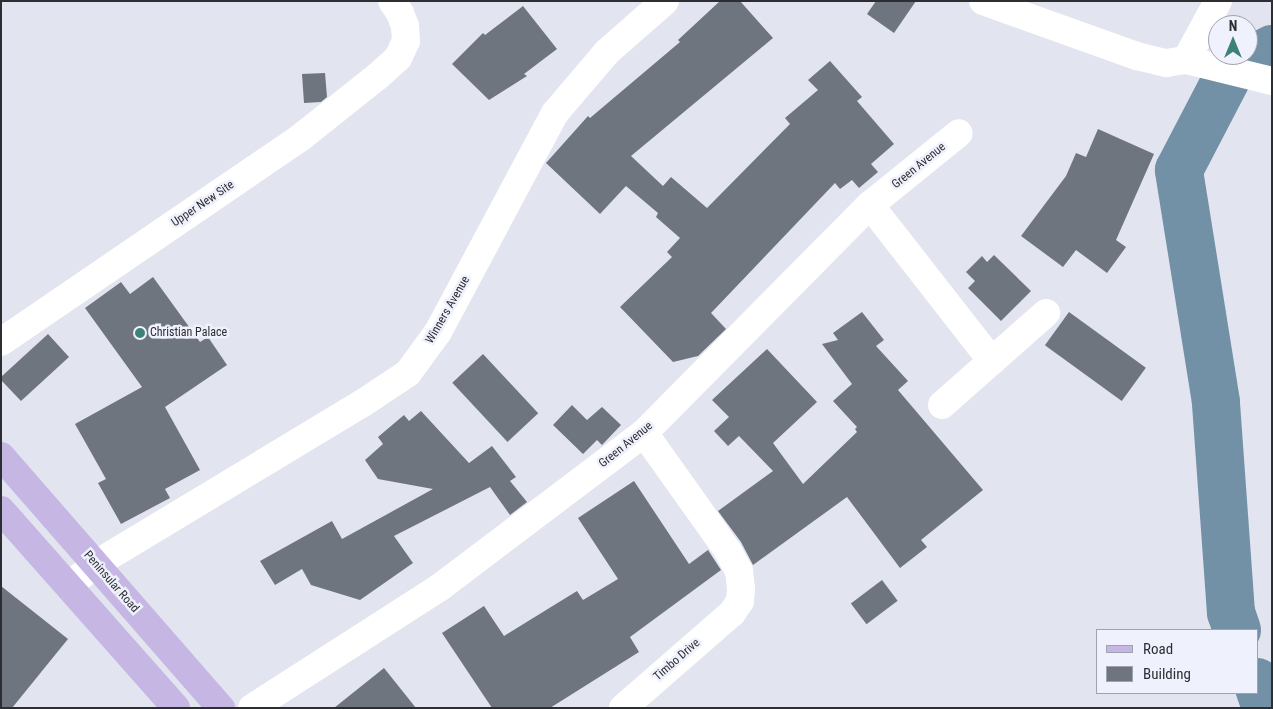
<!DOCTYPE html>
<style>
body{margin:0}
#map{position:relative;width:1273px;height:709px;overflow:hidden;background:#e2e4ef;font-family:"Roboto Condensed",sans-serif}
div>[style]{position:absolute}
.river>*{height:48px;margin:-24px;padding:0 24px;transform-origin:24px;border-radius:24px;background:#7290a6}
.building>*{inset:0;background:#6f757e;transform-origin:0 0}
.street>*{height:28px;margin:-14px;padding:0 14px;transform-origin:14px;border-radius:14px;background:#fff}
.primary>*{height:28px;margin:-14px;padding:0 14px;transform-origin:14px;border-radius:14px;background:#c5b6e3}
.dots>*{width:14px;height:14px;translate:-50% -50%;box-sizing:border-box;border:2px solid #eff1fc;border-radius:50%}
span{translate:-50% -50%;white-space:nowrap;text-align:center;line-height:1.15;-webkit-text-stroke:5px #eff1fc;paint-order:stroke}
.street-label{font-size:12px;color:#2d2e32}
.poi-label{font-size:12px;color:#2d2e32}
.left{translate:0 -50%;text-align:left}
.frame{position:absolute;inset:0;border:2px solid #2d2e32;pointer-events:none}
.legend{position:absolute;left:1096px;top:629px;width:162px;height:65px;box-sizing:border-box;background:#eff1fc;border:1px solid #a1a3ab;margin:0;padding:6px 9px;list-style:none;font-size:15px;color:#2d2e32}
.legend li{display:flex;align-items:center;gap:10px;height:25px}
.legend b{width:25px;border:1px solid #a1a3ab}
.north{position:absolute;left:1208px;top:15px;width:50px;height:50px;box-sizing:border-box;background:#eff1fc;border:1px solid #a1a3ab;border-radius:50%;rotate:0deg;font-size:14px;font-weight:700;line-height:20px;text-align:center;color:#2d2e32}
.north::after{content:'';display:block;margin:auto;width:18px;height:22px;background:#3d8278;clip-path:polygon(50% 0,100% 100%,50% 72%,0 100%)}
</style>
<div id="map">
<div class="river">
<i style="left:1237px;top:630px;width:18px;rotate:-109deg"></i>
<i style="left:1231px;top:613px;width:212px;rotate:-94.1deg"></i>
<i style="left:1216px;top:402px;width:235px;rotate:-99.1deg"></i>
<i style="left:1179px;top:170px;width:113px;rotate:-62.5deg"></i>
<i style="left:1231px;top:70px;width:46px;rotate:-27.1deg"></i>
<i style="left:1257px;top:682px;width:28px;rotate:71deg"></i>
</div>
<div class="building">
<i style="clip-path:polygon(720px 1px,740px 1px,773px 38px,631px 156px,663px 186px,671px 177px,707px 208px,790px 124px,785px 118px,818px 90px,808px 80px,830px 61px,862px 97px,857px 101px,894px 144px,871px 164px,878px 172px,859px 188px,852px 180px,840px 189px,835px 183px,711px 313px,726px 329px,698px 356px,673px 362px,620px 307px,672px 257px,667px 252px,680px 238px,656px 217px,658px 213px,626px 186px,600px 214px,546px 163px,588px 116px,590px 118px,680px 42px,678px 40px)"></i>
<i style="clip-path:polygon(876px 1px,916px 1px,894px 33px,867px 14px)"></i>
<i style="clip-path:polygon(523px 6px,557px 49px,524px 74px,527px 76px,489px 100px,452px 64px,483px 33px,485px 35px)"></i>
<i style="clip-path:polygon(325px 73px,327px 97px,321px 102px,304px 103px,302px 74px)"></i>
<i style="clip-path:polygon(1098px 129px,1154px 154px,1116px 240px,1126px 247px,1107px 273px,1076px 250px,1063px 267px,1021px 236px,1066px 176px,1076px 153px,1086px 157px)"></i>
<i style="clip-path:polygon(994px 255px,1031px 291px,1001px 321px,968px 288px,975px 281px,966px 272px,982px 256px,987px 262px)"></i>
<i style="clip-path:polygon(153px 277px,200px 342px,208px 337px,227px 365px,165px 407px,200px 470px,165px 489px,170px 498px,121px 524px,98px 483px,106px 479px,75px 424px,142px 387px,85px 308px,121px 282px,130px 294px)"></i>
<i style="clip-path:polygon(862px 312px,884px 340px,876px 346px,908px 381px,898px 390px,983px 490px,921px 540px,927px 547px,900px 568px,847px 497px,753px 565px,741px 542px,718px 511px,773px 471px,739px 436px,728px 446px,714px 431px,729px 417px,712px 400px,767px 349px,817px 402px,773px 443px,803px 484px,857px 432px,855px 429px,857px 427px,833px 401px,852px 384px,822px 344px,838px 340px,833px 333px)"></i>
<i style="left:1069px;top:312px;width:95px;height:41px;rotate:36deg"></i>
<i style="clip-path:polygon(48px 334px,69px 357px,21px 401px,1px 380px,1px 377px)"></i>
<i style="left:483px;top:354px;width:81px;height:42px;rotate:47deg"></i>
<i style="clip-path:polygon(572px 405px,587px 420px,602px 407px,621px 425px,602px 445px,597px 440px,583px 454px,553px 425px)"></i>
<i style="clip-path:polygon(421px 411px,469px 463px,492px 446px,516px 477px,510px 481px,527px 502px,510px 515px,490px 487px,394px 536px,413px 563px,360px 600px,311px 585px,302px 569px,275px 585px,260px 561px,332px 521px,342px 539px,433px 489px,378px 479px,365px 460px,383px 444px,378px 437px,404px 415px,409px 421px)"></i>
<i style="clip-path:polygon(634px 481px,689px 564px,708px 550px,721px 570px,630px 637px,639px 652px,550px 708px,492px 708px,442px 633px,484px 606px,504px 636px,577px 591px,583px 600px,618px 579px,578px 518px)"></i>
<i style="left:882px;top:580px;width:26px;height:39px;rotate:53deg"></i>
<i style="clip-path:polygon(1px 586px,68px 639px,12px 708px,1px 708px)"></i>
<i style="clip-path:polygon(384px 668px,416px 708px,334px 708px)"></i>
</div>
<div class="street">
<i style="left:983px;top:1px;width:164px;rotate:19.7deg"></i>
<i style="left:1137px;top:56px;width:30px;rotate:14deg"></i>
<i style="left:1166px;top:63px;width:20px;rotate:-9deg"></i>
<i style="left:1186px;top:60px;width:67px;rotate:-61.5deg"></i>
<i style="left:1186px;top:60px;width:89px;rotate:13.7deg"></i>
<i style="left:870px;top:205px;width:198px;rotate:52deg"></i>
<i style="left:1px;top:342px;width:362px;rotate:-34.3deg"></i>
<i style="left:300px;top:138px;width:100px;rotate:-38.5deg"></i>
<i style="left:378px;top:76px;width:27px;rotate:-42deg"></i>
<i style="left:398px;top:58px;width:19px;rotate:-65deg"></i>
<i style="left:406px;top:41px;width:15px;rotate:-94deg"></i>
<i style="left:405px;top:26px;width:14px;rotate:-111deg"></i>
<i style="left:400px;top:13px;width:14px;rotate:-124deg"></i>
<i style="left:942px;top:405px;width:139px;rotate:-41.5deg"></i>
<i style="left:68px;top:586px;width:36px;rotate:-38deg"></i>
<i style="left:96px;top:564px;width:312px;rotate:-31.1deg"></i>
<i style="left:363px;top:403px;width:54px;rotate:-33.7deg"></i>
<i style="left:408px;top:373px;width:51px;rotate:-53.8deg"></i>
<i style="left:438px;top:332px;width:248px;rotate:-61.9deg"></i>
<i style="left:555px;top:113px;width:80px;rotate:-49.6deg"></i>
<i style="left:607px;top:52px;width:77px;rotate:-41.3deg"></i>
<i style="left:252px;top:708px;width:222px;rotate:-32.7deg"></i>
<i style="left:439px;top:588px;width:257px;rotate:-37.1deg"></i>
<i style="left:644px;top:433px;width:321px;rotate:-45.3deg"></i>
<i style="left:870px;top:205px;width:114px;rotate:-39deg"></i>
<i style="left:623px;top:708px;width:145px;rotate:-41.1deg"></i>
<i style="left:732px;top:613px;width:14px;rotate:-56deg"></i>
<i style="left:740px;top:601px;width:12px;rotate:-85deg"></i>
<i style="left:741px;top:589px;width:18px;rotate:-96deg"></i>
<i style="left:739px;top:571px;width:23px;rotate:-119deg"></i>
<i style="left:728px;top:551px;width:145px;rotate:-125.4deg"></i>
</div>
<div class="primary">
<i style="left:1px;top:456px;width:335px;rotate:48.9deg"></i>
<i style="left:1px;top:510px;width:264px;rotate:48.5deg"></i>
</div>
<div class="dots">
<i style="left:140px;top:333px;background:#3d8278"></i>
</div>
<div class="street-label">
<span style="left:919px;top:166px;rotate:-39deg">Green Avenue</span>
<span style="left:203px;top:204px;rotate:-34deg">Upper New Site</span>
<span style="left:448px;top:310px;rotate:-60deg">Winners Avenue</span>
<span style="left:626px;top:445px;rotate:-39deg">Green Avenue</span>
<span style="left:111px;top:582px;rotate:49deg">Peninsular Road</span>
<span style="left:677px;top:660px;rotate:-41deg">Timbo Drive</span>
</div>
<div class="poi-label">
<span class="left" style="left:150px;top:333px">Christian Palace</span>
</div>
<div class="frame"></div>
<ul class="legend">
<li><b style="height:6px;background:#c5b6e3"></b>Road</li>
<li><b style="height:14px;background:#6f757e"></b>Building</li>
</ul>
<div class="north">N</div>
</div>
